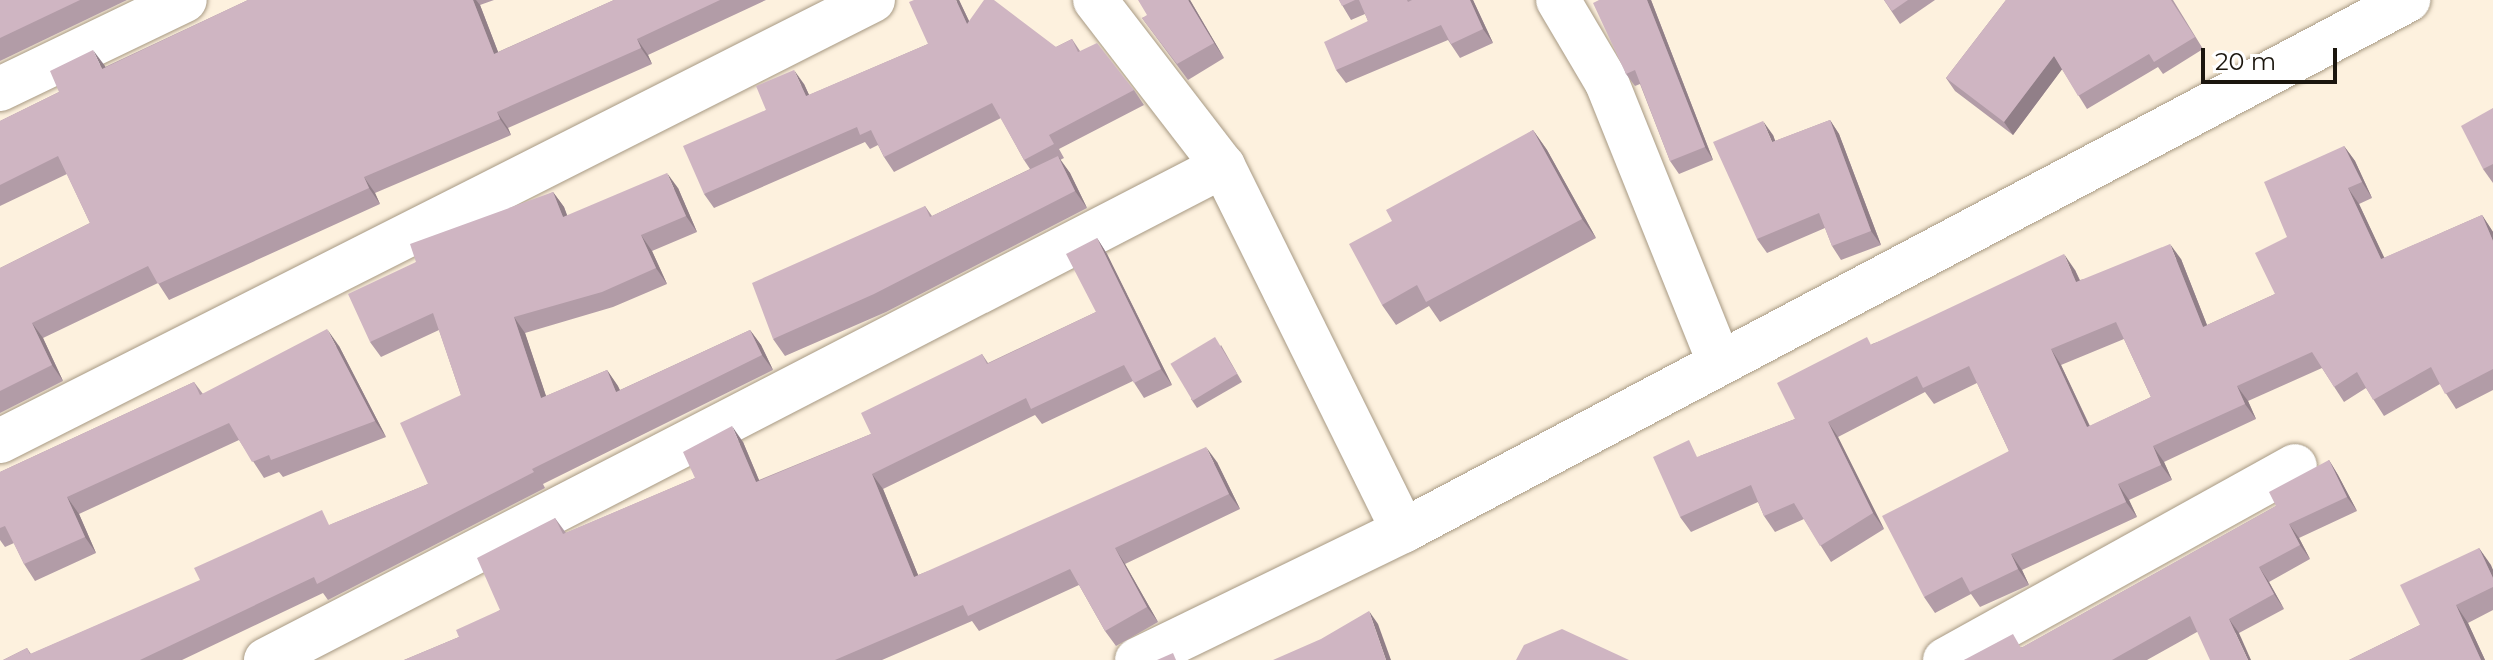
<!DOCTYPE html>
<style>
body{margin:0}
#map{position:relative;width:2493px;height:660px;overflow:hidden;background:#fdf1de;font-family:Montserrat,sans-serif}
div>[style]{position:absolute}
.roads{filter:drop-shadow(0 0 2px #a79983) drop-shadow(0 0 2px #a79983)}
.minor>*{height:44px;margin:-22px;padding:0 22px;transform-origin:22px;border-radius:22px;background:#fff}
.wall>*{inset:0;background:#b29ca7}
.shaded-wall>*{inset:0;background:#917f88}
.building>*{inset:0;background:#cfb5c2;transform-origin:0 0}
span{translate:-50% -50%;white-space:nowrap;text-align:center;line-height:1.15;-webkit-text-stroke:7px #fff;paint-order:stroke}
.scale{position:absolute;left:2201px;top:48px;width:136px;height:36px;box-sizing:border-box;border:4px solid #1b160e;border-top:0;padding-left:10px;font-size:24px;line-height:28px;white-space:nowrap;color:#1b160e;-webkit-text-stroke:6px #fff;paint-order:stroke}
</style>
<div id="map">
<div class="roads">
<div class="minor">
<i style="left:1095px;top:0;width:210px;rotate:52.4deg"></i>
<i style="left:1223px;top:166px;width:407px;rotate:63.7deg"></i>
<i style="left:1558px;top:0;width:96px;rotate:59.4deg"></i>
<i style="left:1607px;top:83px;width:300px;rotate:68.1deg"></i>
<i style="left:0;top:89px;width:205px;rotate:-25.7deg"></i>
<i style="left:0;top:441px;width:978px;rotate:-26.8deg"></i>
<i style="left:266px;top:660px;width:1077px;rotate:-27.3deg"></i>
<i style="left:1137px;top:660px;width:296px;rotate:-25.9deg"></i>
<i style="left:1403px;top:531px;width:1137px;rotate:-27.85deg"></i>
<i style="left:1945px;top:660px;width:400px;rotate:-29deg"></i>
</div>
</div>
<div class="wall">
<i style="clip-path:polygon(0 0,127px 0,0 61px)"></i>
<i style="clip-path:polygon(248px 0,494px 0,480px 5px,498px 52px,614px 0,766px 0,648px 55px,652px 64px,508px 128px,511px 135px,375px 193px,380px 204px,169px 300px,158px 283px,43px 338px,63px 381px,0 413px,0 268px,90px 223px,67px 174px,0 206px,0 121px,59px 92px,105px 67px)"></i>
<i style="clip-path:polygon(959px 0,969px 21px,1056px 47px,1072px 39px,1080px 51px,1134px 90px,1144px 105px,1059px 149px,1064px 158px,1060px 160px,1070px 173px,1087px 208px,886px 312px,785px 356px,773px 339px,925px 206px,932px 216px,1030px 169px,1024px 160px,1001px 118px,894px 172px,884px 157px,878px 145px,870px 149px,865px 142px,714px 208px,704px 194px,766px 110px,804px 84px,809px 95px,928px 44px)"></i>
<i style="clip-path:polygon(1190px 0,1224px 58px,1188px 80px,1142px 18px)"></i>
<i style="clip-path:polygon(1339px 0,1473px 0,1493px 43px,1460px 58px,1448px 40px,1346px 83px,1336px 70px,1368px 21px,1365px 14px,1351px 20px)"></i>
<i style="clip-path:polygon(1599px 0,1651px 0,1713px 160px,1679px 174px,1670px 161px,1640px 84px,1635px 86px,1626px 74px)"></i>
<i style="clip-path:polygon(1884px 0,1935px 0,1900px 24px)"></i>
<i style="clip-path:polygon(2006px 0,2173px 0,2203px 49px,2163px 74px,2158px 67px,2087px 109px,2062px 69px,2013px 135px,1955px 91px,1946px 78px)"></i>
<i style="clip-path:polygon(2493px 108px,2493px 183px,2483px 169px)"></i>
<i style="clip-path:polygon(1830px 120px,1839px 134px,1881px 245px,1841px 260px,1832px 246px,1825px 228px,1767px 253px,1757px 239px,1773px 135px,1775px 141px)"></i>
<i style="clip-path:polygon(1533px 130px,1547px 150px,1596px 238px,1440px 322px,1429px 306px,1396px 325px,1382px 305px,1392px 221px)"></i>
<i style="clip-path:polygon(evenodd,2344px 146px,2355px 161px,2372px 198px,2359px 204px,2384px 258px,2482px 215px,2493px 232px,2493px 390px,2456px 409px,2440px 384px,2384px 416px,2366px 388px,2344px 402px,2322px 368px,2248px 401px,2256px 419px,2164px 462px,2172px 480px,2129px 500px,2137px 517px,2022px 570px,2029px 585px,1980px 607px,1971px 594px,1935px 613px,1924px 597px,2009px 451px,1977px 383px,1934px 404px,1925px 392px,1838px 437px,1884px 529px,1831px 562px,1804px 519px,1775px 532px,1764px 516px,1758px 502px,1691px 532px,1680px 517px,1700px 456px,1795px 419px,1872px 344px,2075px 270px,2080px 280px,2181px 259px,2207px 325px,2275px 294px,2287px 237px,2344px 146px,2124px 339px,2151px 397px,2090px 426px,2061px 365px,2124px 339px)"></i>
<i style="clip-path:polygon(678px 188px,697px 232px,652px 251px,667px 284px,613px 307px,525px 333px,546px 396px,607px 370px,620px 390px,750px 330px,761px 345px,773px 370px,543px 484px,545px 488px,328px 600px,323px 593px,182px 660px,3px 660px,27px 648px,31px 654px,332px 524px,428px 484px,461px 395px,439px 330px,381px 357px,370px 342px,416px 262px,553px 192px,564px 207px,567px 216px)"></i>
<i style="clip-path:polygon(1097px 238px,1107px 254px,1172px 385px,1144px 398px,1133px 381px,1042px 424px,1035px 415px,883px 489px,918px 575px,1217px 462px,1240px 509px,1125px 564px,1158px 622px,1116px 646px,1105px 631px,1079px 585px,979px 631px,972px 621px,882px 660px,404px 660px,459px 637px,500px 610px,555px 518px,566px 533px,695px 478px,743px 442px,759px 480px,871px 434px,982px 354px,988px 363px,1096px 312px)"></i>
<i style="clip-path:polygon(1221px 345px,1242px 382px,1197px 408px,1191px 399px)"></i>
<i style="clip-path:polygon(339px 346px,386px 437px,283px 477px,279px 472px,264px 478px,239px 440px,79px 514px,96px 553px,35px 581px,24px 564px,14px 543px,5px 547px,0 540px,0 472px,194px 382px,203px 394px)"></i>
<i style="clip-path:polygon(2329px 460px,2338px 475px,2357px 511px,2299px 538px,2310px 559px,2269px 582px,2284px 609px,2239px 633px,2197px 632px,2147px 660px,1964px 660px,2023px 647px,2276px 506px)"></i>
<i style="clip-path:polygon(2479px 548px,2493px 570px,2493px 610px,2468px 623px,2485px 660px,2349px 660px,2420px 625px)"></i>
</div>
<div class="shaded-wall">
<i style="clip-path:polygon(473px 0,476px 0,480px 5px,505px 70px,494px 54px)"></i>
<i style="clip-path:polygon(956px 0,959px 0,977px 38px,967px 24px)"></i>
<i style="clip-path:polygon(1188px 0,1190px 0,1224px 58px,1214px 43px)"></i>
<i style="clip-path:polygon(1470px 0,1473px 0,1493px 43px,1483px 29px)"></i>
<i style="clip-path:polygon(1647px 0,1651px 0,1713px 160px,1705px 147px)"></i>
<i style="clip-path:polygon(637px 39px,648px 55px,652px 64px,641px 48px)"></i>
<i style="clip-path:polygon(93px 50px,105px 66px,113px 85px,102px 69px)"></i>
<i style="clip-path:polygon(2054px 56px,2063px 68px,2013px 135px,2004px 122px)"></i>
<i style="clip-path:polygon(794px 70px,804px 84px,816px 110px,806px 96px)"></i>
<i style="clip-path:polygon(497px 112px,508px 128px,511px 135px,500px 119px)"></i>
<i style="clip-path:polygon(1830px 120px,1839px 134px,1881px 245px,1871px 231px)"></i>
<i style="clip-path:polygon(1763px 121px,1773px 135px,1781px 156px,1772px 142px)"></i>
<i style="clip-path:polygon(1533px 130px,1547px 150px,1596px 238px,1582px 219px)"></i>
<i style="clip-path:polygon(2344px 146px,2355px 161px,2372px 198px,2362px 182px)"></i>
<i style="clip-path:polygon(1058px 156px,1070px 173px,1087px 208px,1075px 191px)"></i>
<i style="clip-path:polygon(667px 173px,678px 188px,697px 232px,686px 216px)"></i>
<i style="clip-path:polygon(364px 177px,375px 193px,380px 204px,369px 188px)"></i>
<i style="clip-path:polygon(2348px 188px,2359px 204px,2392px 274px,2381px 259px)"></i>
<i style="clip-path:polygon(553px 192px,564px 207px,574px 233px,563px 217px)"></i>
<i style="clip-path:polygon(2482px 215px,2493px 232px,2493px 241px)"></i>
<i style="clip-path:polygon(641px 235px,652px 251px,667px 284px,656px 268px)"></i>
<i style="clip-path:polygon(1097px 238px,1107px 254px,1172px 385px,1161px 369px)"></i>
<i style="clip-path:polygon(2170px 244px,2181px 259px,2214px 343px,2203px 327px)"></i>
<i style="clip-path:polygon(2064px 254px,2075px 270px,2087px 297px,2076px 282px)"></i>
<i style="clip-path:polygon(514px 317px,525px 333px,552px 414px,541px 398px)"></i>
<i style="clip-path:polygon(32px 323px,43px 338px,63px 381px,52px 365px)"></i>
<i style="clip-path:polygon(327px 329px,339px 346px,386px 437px,375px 421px)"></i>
<i style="clip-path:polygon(750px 330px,761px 345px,773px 370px,762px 355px)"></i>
<i style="clip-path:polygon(2051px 349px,2061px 365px,2097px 442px,2087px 427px)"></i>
<i style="clip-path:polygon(607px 370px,618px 386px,627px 407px,616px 392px)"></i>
<i style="clip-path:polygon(2237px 386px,2248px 401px,2256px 419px,2245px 404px)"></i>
<i style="clip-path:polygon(1828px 422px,1838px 437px,1884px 529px,1873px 513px)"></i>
<i style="clip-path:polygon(732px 426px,743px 442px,766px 497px,756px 482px)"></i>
<i style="clip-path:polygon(2153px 446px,2164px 462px,2172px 480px,2161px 465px)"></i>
<i style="clip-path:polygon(1206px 447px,1217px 462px,1240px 509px,1229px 494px)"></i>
<i style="clip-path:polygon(2329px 460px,2338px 475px,2357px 511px,2347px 497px)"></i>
<i style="clip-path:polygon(872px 474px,883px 489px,925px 592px,914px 577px)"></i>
<i style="clip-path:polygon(2118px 484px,2129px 500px,2137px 517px,2126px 502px)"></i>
<i style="clip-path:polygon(67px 497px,79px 514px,96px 553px,85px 537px)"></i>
<i style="clip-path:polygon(2289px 524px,2299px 538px,2310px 559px,2300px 545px)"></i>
<i style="clip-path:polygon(1115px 548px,1125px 564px,1158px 622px,1147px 607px)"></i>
<i style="clip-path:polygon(2479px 548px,2491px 565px,2493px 570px,2493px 578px)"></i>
<i style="clip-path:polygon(2011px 554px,2022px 570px,2029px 585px,2018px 569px)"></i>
<i style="clip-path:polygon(2259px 567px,2269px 582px,2284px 609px,2274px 594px)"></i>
<i style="clip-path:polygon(2456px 605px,2468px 623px,2485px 660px,2481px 660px)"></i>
<i style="clip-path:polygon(1369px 611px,1378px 624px,1391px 660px,1386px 660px)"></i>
<i style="clip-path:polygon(2229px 619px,2239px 633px,2251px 660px,2248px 660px)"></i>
</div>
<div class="building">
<i style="clip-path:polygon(0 0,80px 0,0 38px)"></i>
<i style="clip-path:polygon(248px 0,473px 0,494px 54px,614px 0,720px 0,637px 39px,641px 48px,497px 112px,500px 119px,364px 177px,369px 188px,158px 284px,148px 266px,32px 323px,52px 365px,0 391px,0 268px,90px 223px,58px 156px,0 185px,0 121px,59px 92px,50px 71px,93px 50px,102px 69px)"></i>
<i style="clip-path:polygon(914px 0,956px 0,967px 24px,984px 0,994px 0,1056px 47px,1072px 39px,1078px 52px,1097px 43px,1134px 90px,1049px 135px,1054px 144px,1024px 160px,992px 103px,884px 157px,871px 130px,860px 135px,857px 127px,704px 194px,683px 146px,766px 110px,756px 86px,794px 70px,806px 96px,928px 44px,909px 2px)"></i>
<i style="clip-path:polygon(1138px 0,1188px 0,1214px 43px,1177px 64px,1142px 18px,1147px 15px)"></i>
<i style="clip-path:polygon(1339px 0,1355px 0,1342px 6px)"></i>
<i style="clip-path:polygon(1359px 0,1407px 0,1408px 2px,1412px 0,1470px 0,1483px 29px,1451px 44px,1441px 25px,1336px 70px,1324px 42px,1368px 21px)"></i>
<i style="clip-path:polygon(1599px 0,1647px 0,1705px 147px,1670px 161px,1635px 70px,1626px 74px,1593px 3px)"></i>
<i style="clip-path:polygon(1884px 0,1908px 0,1892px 11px)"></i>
<i style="clip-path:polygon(2006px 0,2171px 0,2195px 37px,2154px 62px,2149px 54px,2078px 96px,2054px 56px,2004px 122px,1946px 78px)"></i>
<i style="clip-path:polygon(2493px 108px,2493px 164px,2483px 169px,2461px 126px)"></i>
<i style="clip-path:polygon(1830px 120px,1871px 231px,1832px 246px,1819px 213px,1757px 239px,1713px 142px,1763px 121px,1772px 142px)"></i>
<i style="clip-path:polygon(1533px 130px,1582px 219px,1426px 302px,1417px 285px,1382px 305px,1349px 244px,1392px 221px,1386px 210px)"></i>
<i style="clip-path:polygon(evenodd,2344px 146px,2362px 182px,2348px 188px,2381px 259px,2482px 215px,2493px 241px,2493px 369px,2445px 394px,2431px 367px,2373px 400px,2357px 372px,2334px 387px,2312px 352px,2237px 386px,2245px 404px,2153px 446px,2161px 465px,2118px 484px,2126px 502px,2011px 554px,2018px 569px,1970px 592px,1962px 577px,1924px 597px,1882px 516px,2009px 451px,1969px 366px,1923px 388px,1917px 376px,1828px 422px,1873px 513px,1820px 546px,1794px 503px,1764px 516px,1751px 485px,1680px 517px,1653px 457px,1689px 440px,1697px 457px,1795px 419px,1777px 383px,1867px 337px,1871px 345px,2064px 254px,2076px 282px,2170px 244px,2203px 327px,2275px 294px,2255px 253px,2287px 237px,2264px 182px,2344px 146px,2116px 322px,2151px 397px,2087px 427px,2051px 349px,2116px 322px)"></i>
<i style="clip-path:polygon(1058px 156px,1075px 191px,874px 294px,773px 339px,752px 283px,925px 206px,930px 217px)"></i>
<i style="clip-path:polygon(667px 173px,686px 216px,641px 235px,656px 268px,602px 292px,514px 317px,541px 398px,607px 370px,616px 392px,750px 330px,762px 355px,532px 469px,534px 472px,317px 584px,314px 577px,140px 660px,3px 660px,27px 648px,30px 654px,200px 580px,194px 568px,322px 510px,329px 525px,428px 484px,400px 423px,461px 395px,433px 313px,370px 342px,348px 294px,416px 262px,410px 244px,553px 192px,563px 217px)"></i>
<i style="clip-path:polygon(1097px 238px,1161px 369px,1134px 383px,1124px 365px,1031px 409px,1026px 398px,872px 474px,914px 577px,1206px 447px,1229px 494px,1115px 548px,1147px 607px,1105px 631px,1070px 569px,968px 616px,963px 605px,835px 660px,404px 660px,459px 637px,456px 630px,500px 610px,477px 558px,555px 518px,563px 534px,695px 478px,683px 452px,732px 426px,756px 482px,871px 434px,861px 413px,982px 354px,987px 364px,1096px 312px,1066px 254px)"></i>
<i style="clip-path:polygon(327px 329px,375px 421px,271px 460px,269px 455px,252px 462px,229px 423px,67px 497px,85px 537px,24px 564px,5px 526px,0 528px,0 472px,194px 382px,200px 395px)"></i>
<i style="left:1215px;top:337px;width:43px;height:52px;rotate:59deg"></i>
<i style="clip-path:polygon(2329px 460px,2347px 497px,2289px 524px,2300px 545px,2259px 567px,2274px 594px,2229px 619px,2248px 660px,2210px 660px,2190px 616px,2112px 660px,1964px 660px,2013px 634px,2021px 648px,2276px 506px,2269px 492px)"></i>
<i style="clip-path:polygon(2479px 548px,2493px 578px,2493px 587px,2456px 605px,2481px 660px,2349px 660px,2420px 625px,2400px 585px)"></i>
<i style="clip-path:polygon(1369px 611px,1386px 660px,1273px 660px,1321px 639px)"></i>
<i style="clip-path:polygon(1562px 629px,1629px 660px,1516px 660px,1524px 645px)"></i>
<i style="clip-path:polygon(1173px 653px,1176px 660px,1157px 660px)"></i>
</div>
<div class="scale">20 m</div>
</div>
